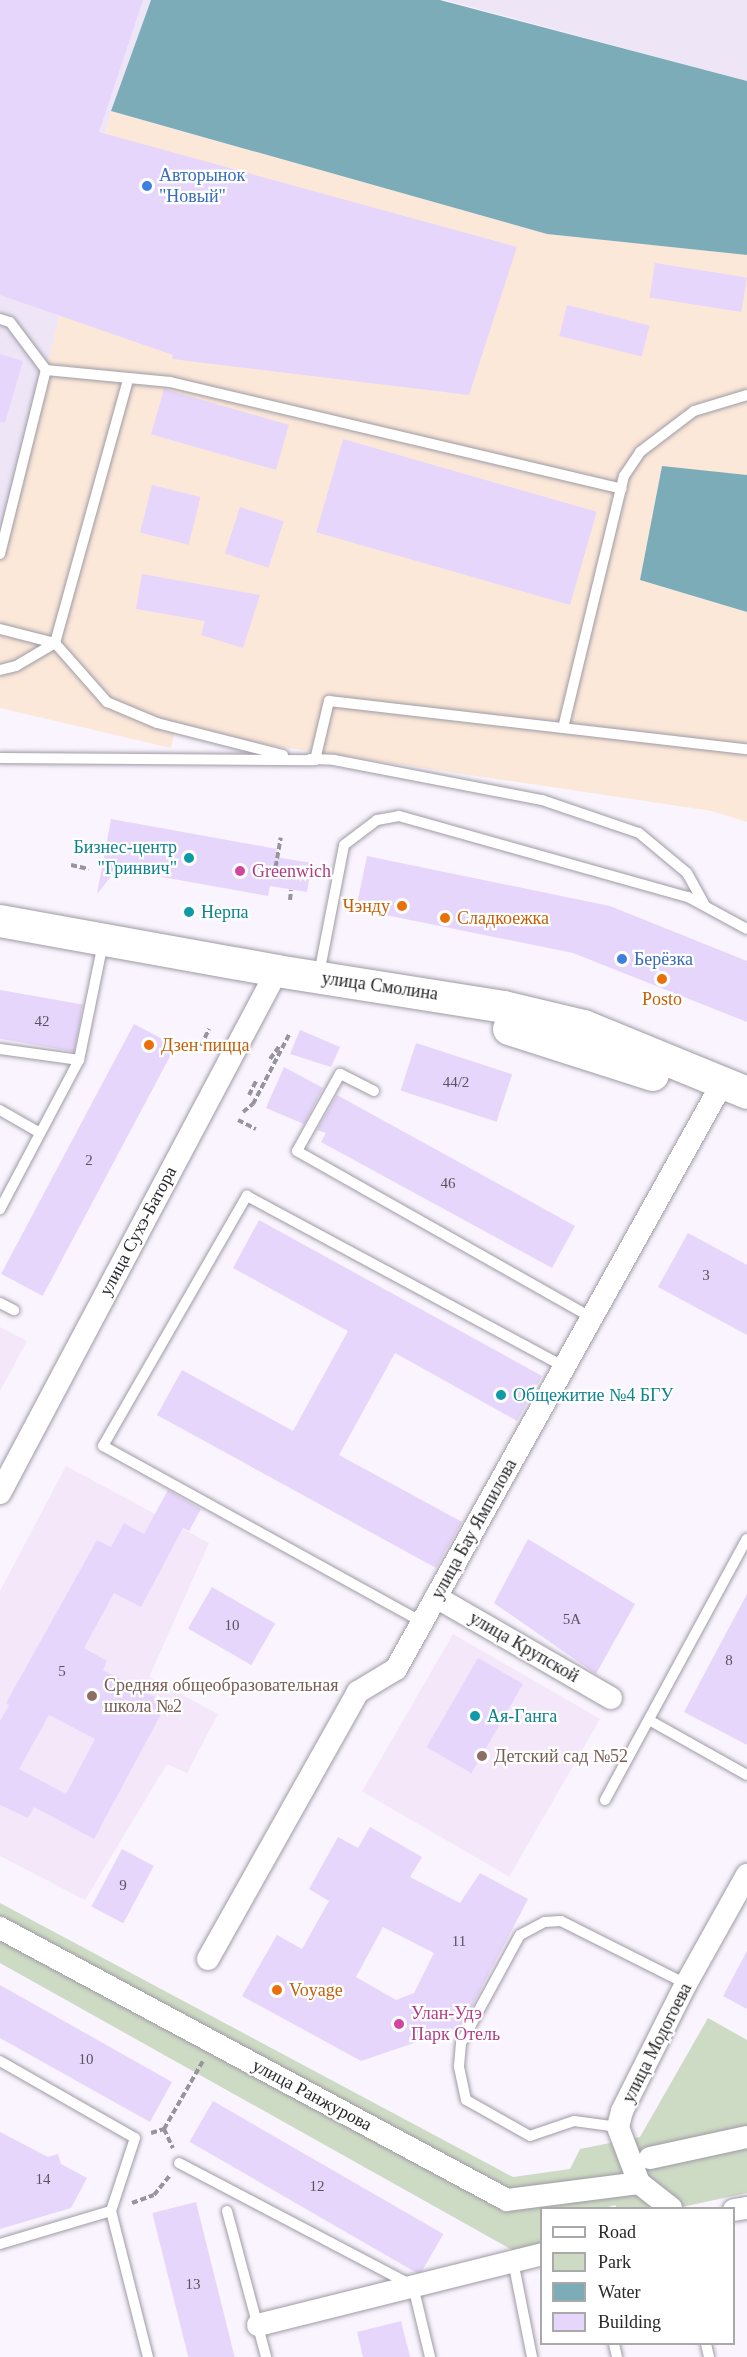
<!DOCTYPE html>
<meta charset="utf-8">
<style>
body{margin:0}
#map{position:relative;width:747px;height:2357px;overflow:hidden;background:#f9f4fe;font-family:Georgia,serif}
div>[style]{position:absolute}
.built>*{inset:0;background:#eee6f7}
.industrial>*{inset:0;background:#fce8d9}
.education>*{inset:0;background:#f4e7fa;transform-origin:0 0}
.green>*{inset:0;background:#cedbc4}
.water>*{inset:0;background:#7dacb9}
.building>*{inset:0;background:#e7d6fb;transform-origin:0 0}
.path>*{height:4px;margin-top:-2px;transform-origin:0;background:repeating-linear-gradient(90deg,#97949b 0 6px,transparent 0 9px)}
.roads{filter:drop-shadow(0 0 2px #9f9ba5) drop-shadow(0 0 2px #9f9ba5)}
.lane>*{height:10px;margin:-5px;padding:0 5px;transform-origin:5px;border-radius:5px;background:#fff}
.street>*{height:22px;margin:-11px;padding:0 11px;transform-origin:11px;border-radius:11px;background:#fff}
.secondary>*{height:32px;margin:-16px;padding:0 16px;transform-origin:16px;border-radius:16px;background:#fff}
.dots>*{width:16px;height:16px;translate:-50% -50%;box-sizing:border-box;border:3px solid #fff;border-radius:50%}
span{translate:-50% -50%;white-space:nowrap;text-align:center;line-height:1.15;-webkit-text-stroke:4.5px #fff;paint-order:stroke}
.number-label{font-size:15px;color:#58545f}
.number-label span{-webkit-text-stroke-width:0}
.shop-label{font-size:18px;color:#366cbe}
.left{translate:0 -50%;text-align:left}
.culture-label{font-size:18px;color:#0d838f}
.right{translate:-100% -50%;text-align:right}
.hotel-label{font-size:18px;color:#b23c85}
.food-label{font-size:18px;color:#c56008}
.street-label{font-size:18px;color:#29282b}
.education-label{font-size:18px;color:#785e54}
.legend{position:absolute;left:540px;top:2207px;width:195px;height:138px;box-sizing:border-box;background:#fff;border:2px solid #a9a9aa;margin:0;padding:8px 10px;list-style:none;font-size:18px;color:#29282b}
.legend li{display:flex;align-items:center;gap:12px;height:30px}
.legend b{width:30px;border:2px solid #a9a9aa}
</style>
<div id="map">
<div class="built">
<i style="clip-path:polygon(0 0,151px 0,111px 111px,0 554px)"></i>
<i style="clip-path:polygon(445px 0,747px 0,747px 81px)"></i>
</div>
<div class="industrial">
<i style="clip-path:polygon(111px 111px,547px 234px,747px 255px,747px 475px,662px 467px,640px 580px,747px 612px,747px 822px,712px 811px,175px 731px,171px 748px,0 708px,0 554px)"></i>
</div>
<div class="education">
<i style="clip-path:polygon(0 1327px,27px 1341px,0 1391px)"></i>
<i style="clip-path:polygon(66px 1466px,209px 1543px,149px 1677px,218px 1714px,187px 1773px,167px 1764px,85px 1900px,0 1856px,0 1591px)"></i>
<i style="left:453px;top:1634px;width:170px;height:182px;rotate:30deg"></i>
</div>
<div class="green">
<i style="clip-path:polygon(0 1903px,513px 2177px,570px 2169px,580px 2149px,640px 2137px,708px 2018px,747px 2040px,747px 2193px,682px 2207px,617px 2208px,615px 2205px,605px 2208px,542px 2208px,541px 2251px,523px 2256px,0 1963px)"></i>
</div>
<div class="water">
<i style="clip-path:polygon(151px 0,440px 0,747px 81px,747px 255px,547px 234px,111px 111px)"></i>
<i style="clip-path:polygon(662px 466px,747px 475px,747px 612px,640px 580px)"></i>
</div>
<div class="building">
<i style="clip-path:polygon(0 0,143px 0,99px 132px,517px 247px,469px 395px,172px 359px,173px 355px,0 295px)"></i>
<i style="left:655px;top:263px;width:93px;height:35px;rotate:9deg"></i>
<i style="left:567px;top:305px;width:85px;height:32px;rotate:14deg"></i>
<i style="clip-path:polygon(0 354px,23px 361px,5px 423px,0 422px)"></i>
<i style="left:164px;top:389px;width:130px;height:47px;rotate:16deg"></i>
<i style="left:343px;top:439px;width:264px;height:97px;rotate:16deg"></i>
<i style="left:152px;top:485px;width:50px;height:49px;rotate:14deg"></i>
<i style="left:240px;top:507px;width:46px;height:49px;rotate:18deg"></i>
<i style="clip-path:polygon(142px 574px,260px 595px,243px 648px,201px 635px,205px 621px,136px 609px)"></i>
<i style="clip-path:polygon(111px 819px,277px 849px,275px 857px,312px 863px,307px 892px,270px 886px,268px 896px,117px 869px,97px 894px)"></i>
<i style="clip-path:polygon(367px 856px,610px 906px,747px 961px,747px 1022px,573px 953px,356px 909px)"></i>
<i style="left:0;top:990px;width:84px;height:48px;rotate:10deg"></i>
<i style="left:134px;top:1024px;width:47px;height:283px;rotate:28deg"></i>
<i style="clip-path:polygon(300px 1030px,340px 1047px,331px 1067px,290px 1054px)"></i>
<i style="left:416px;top:1043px;width:101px;height:50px;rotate:18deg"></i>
<i style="clip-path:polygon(284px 1067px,323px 1088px,304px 1124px,266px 1108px)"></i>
<i style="clip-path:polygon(337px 1095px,575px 1226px,552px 1268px,321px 1142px,326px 1133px,317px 1130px)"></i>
<i style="clip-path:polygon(259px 1220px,542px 1376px,517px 1421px,395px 1353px,339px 1455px,462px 1522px,436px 1568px,157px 1415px,182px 1370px,293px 1431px,348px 1331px,233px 1268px)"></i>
<i style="clip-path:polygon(688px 1233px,747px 1265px,747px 1335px,658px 1287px)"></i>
<i style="clip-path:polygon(evenodd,168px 1490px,201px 1509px,189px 1531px,183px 1528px,141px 1607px,114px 1593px,84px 1648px,107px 1661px,103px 1670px,167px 1703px,94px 1839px,34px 1807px,28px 1818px,0 1805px,0 1721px,9px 1705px,6px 1703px,97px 1540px,111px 1547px,124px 1523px,144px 1534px,168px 1490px,49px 1715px,95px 1739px,66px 1794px,19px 1769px,49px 1715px)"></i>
<i style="clip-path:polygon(528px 1539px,635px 1604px,596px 1674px,494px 1603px)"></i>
<i style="left:212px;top:1587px;width:73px;height:48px;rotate:30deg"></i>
<i style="clip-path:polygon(747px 1594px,747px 1745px,684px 1712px)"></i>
<i style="left:478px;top:1658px;width:52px;height:103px;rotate:30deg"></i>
<i style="clip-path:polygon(evenodd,370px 1827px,422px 1857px,410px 1877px,460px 1903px,480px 1873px,528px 1899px,461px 2027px,361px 2061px,242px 1996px,277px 1935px,302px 1949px,329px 1901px,309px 1889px,338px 1837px,358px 1848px,370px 1827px,383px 1927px,434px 1953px,414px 1993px,396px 2000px,356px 1977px,383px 1927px)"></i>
<i style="left:122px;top:1849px;width:36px;height:65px;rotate:28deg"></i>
<i style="clip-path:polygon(747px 1951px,747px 2009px,723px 1996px)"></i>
<i style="clip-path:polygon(0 1985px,172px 2082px,150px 2122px,0 2038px)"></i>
<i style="left:213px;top:2101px;width:266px;height:47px;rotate:30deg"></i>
<i style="clip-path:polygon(0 2132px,48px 2157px,58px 2154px,61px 2164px,87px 2178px,71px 2208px,0 2229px)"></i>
<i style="left:196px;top:2202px;width:160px;height:45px;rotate:76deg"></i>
<i style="clip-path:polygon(401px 2321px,410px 2357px,363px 2357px,357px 2332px)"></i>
</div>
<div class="path">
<i style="left:71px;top:865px;width:18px;rotate:13deg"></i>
<i style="left:274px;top:876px;width:39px;rotate:-80deg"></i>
<i style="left:290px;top:900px;width:10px;rotate:-84deg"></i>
<i style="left:201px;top:1046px;width:19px;rotate:-65deg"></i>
<i style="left:270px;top:1059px;width:17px;rotate:-54deg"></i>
<i style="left:249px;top:1095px;width:16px;rotate:-63deg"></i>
<i style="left:243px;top:1112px;width:13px;rotate:-39deg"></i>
<i style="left:253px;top:1104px;width:80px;rotate:-62.5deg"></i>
<i style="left:238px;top:1120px;width:20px;rotate:27deg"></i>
<i style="left:164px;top:2129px;width:21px;rotate:65deg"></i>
<i style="left:151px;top:2133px;width:14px;rotate:-17deg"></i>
<i style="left:164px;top:2129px;width:78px;rotate:-60.2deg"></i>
<i style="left:132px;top:2203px;width:23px;rotate:-20deg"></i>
<i style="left:154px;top:2195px;width:26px;rotate:-51deg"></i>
</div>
<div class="roads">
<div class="lane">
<i style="left:0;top:319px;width:10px;rotate:17deg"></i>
<i style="left:10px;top:322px;width:60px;rotate:53.1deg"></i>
<i style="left:46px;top:370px;width:125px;rotate:5.5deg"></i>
<i style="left:170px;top:382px;width:464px;rotate:13.3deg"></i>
<i style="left:0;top:554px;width:190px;rotate:-76deg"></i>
<i style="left:0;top:629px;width:57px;rotate:14.3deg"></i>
<i style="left:55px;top:643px;width:79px;rotate:48.6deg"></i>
<i style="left:107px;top:702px;width:54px;rotate:22.8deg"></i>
<i style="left:157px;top:723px;width:130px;rotate:14.3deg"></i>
<i style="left:0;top:670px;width:16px;rotate:-14deg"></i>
<i style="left:16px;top:666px;width:45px;rotate:-30.5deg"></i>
<i style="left:55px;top:643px;width:274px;rotate:-74.5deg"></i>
<i style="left:563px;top:728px;width:259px;rotate:-76.4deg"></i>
<i style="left:624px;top:476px;width:29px;rotate:-56deg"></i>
<i style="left:640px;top:452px;width:68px;rotate:-37.2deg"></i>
<i style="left:694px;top:411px;width:55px;rotate:-16.8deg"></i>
<i style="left:0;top:758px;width:315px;rotate:0.4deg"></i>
<i style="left:315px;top:760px;width:61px;rotate:-76.7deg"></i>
<i style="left:329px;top:701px;width:421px;rotate:6.6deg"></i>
<i style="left:310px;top:759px;width:24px;rotate:2deg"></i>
<i style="left:334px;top:760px;width:212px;rotate:10.9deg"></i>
<i style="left:542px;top:800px;width:102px;rotate:18.8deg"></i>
<i style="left:639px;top:833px;width:62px;rotate:39.8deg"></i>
<i style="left:687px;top:873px;width:37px;rotate:61deg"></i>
<i style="left:319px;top:974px;width:131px;rotate:-79deg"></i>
<i style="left:344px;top:845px;width:41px;rotate:-37.1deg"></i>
<i style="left:377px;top:820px;width:22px;rotate:-10deg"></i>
<i style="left:399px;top:816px;width:300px;rotate:15.7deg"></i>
<i style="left:688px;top:897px;width:67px;rotate:28.5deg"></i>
<i style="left:0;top:1049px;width:80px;rotate:7.9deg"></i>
<i style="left:79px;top:1060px;width:169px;rotate:117.9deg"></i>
<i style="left:79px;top:1060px;width:119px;rotate:-78.4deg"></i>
<i style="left:374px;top:1091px;width:38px;rotate:-153deg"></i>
<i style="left:340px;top:1074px;width:88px;rotate:119.2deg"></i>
<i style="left:297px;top:1151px;width:339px;rotate:29.5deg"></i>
<i style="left:0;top:1110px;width:46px;rotate:29.9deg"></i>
<i style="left:0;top:1303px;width:16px;rotate:27deg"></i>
<i style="left:422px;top:1622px;width:364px;rotate:-151.1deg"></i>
<i style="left:103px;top:1446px;width:289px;rotate:-60.1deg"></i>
<i style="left:247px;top:1196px;width:361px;rotate:28.3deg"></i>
<i style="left:649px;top:1720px;width:112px;rotate:29.3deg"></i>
<i style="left:605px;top:1800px;width:297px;rotate:-61.5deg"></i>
<i style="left:0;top:2061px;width:155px;rotate:29.7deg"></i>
<i style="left:135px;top:2138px;width:77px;rotate:108.2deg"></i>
<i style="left:618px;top:2127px;width:44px;rotate:-172.2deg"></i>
<i style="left:574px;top:2121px;width:46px;rotate:161.2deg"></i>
<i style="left:530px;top:2136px;width:73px;rotate:-150.6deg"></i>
<i style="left:466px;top:2100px;width:35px;rotate:-102deg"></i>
<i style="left:459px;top:2066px;width:23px;rotate:-85deg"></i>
<i style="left:461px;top:2043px;width:123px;rotate:-61.4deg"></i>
<i style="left:520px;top:1935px;width:27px;rotate:-28deg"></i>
<i style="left:544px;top:1922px;width:17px;rotate:-3deg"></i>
<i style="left:561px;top:1921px;width:140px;rotate:26.7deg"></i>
<i style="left:179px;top:2163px;width:264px;rotate:27.7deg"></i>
<i style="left:413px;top:2286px;width:73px;rotate:76.5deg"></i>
<i style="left:227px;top:2211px;width:151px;rotate:75deg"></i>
<i style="left:0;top:2244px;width:116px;rotate:-16.6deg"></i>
<i style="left:111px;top:2211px;width:151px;rotate:75.8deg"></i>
<i style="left:513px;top:2261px;width:98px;rotate:78.8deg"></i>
<i style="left:614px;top:2344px;width:13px;rotate:77deg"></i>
<i style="left:706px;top:2344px;width:13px;rotate:77deg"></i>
</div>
<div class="street">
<i style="left:0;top:1493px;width:591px;rotate:-62.05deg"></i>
<i style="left:436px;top:1597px;width:202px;rotate:30deg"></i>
<i style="left:0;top:1928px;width:575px;rotate:28.21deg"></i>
<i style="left:507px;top:2200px;width:133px;rotate:-7.3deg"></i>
<i style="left:208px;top:1959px;width:306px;rotate:-60.7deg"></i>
<i style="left:358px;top:1692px;width:44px;rotate:-31.2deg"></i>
<i style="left:396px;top:1669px;width:672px;rotate:-60.88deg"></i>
<i style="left:650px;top:2158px;width:99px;rotate:-12.2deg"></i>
<i style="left:671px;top:2208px;width:41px;rotate:-142deg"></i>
<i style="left:639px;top:2183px;width:60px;rotate:-110.6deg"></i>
<i style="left:618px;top:2127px;width:16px;rotate:-76deg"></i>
<i style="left:622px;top:2111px;width:142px;rotate:-63.3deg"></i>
<i style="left:686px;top:1984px;width:125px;rotate:-60.8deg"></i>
<i style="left:734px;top:2210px;width:13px;rotate:-9deg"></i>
<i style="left:258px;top:2325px;width:293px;rotate:-14deg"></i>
</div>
<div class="secondary">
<i style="left:0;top:921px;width:281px;rotate:10.2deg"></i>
<i style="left:277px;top:971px;width:230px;rotate:9deg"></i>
<i style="left:504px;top:1007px;width:82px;rotate:13.4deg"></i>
<i style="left:584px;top:1026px;width:176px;rotate:22.3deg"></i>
<i style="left:509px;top:1029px;width:151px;rotate:17.7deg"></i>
</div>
</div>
<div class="dots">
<i style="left:147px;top:186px;background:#3f7fe0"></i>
<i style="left:189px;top:858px;background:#0f9aa8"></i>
<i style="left:240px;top:871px;background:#d1479c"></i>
<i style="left:402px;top:906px;background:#e8710a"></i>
<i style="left:189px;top:912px;background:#0f9aa8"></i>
<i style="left:445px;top:918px;background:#e8710a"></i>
<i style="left:622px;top:959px;background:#3f7fe0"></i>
<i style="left:662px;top:979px;background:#e8710a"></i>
<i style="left:149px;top:1045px;background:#e8710a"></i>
<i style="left:501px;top:1395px;background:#0f9aa8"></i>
<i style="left:92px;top:1696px;background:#8d6e63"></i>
<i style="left:475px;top:1716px;background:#0f9aa8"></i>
<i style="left:482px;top:1756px;background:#8d6e63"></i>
<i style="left:277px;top:1990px;background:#e8710a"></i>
<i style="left:399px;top:2024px;background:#d1479c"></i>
</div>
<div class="number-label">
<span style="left:42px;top:1022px">42</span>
<span style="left:456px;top:1083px">44/2</span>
<span style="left:89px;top:1161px">2</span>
<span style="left:448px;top:1184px">46</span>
<span style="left:706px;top:1276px">3</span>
<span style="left:572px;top:1620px">5А</span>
<span style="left:232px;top:1626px">10</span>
<span style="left:729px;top:1661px">8</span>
<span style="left:62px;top:1672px">5</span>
<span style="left:123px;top:1886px">9</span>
<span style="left:459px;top:1942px">11</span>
<span style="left:86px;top:2060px">10</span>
<span style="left:43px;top:2180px">14</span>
<span style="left:317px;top:2187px">12</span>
<span style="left:193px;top:2285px">13</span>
</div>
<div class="shop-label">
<span class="left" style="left:159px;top:186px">Авторынок<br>"Новый"</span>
<span class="left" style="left:634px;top:959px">Берёзка</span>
</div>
<div class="culture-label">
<span class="right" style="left:177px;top:858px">Бизнес-центр<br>"Гринвич"</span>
<span class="left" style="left:201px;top:912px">Нерпа</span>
<span class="left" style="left:513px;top:1395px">Общежитие №4 БГУ</span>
<span class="left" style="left:487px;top:1716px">Ая-Ганга</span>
</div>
<div class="hotel-label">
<span class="left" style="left:252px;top:871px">Greenwich</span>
<span class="left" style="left:411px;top:2024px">Улан-Удэ<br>Парк Отель</span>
</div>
<div class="food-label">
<span class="right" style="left:390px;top:906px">Чэнду</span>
<span class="left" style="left:457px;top:918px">Сладкоежка</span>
<span style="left:662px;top:999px">Posto</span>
<span class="left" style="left:161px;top:1045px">Дзен пицца</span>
<span class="left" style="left:289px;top:1990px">Voyage</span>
</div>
<div class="street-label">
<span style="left:380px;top:986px;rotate:8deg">улица Смолина</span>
<span style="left:138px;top:1231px;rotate:-62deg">улица Сухэ-Батора</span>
<span style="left:474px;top:1529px;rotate:-61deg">улица Бау Ямпилова</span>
<span style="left:524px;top:1647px;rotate:30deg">улица Крупской</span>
<span style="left:657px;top:2043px;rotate:-63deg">улица Модогоева</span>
<span style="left:312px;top:2095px;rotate:28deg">улица Ранжурова</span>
</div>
<div class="education-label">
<span class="left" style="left:104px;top:1696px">Средняя общеобразовательная<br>школа №2</span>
<span class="left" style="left:494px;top:1756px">Детский сад №52</span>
</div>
<ul class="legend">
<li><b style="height:8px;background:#fff"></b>Road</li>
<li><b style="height:16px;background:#cedbc4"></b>Park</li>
<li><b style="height:16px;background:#7dacb9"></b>Water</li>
<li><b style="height:16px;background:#e7d6fb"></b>Building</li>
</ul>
</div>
